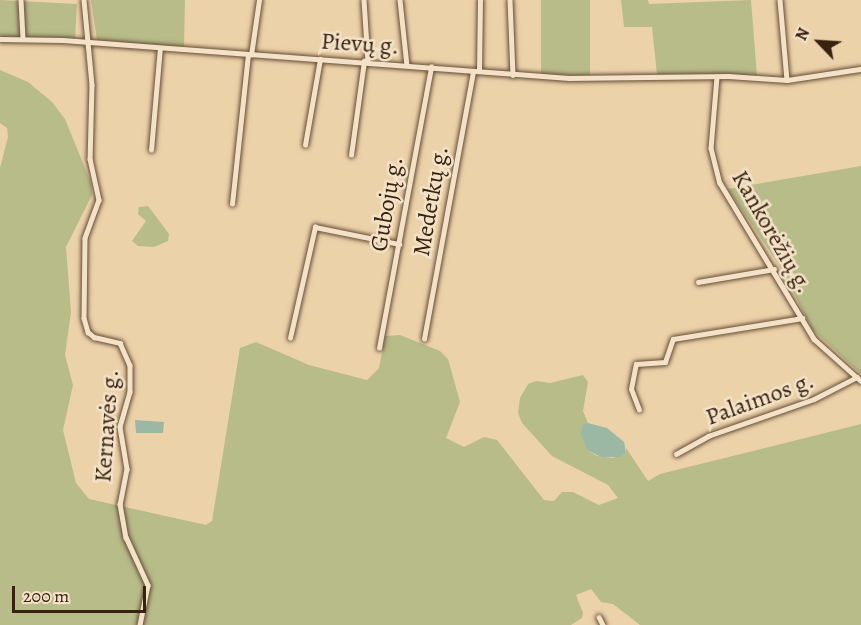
<!DOCTYPE html>
<meta charset="utf-8">
<style>
body{margin:0}
#map{position:relative;width:861px;height:625px;overflow:hidden;background:#ecd2a9;font-family:Alegreya,serif}
div>[style]{position:absolute}
.green>*{inset:0;background:#b7bc89;transform-origin:0 0}
.water>*{inset:0;background:#9ab8a4}
.roads{filter:drop-shadow(0 0 2px #654d36) drop-shadow(0 0 2px #654d36)}
.minor>*{height:4.5px;margin:-2.25px;padding:0 2.25px;transform-origin:2.25px;border-radius:2.25px;background:#f3e2c7}
span{translate:-50% -50%;white-space:nowrap;text-align:center;line-height:1.15;-webkit-text-stroke:5px #f3e2c7;paint-order:stroke}
.street-label{font-size:24px;color:#38210f}
.north{position:absolute;left:789px;top:12px;width:60px;height:60px;-webkit-text-stroke:4px #f3e2c7;paint-order:stroke;rotate:295deg;font-size:16px;font-weight:700;line-height:24px;text-align:center;color:#38210f}
.north::after{content:'';display:block;margin:auto;width:21px;height:27px;background:#38210f;clip-path:polygon(50% 0,100% 100%,50% 72%,0 100%)}
.scale{position:absolute;left:12px;top:586px;width:134px;height:27px;box-sizing:border-box;border:3px solid #38210f;border-top:0;padding-left:8px;font-size:18px;line-height:21px;white-space:nowrap;color:#38210f;-webkit-text-stroke:4px #f3e2c7;paint-order:stroke}
</style>
<div id="map">
<div class="green">
<i style="left:0;top:0;width:77px;height:37px;rotate:3deg"></i>
<i style="clip-path:polygon(91px 0,185px 0,184px 48px,97px 40px)"></i>
<i style="left:541px;top:0;width:49px;height:75px"></i>
<i style="clip-path:polygon(621px 0,648px 0,649px 4px,751px 0,757px 76px,657px 74px,652px 27px,624px 27px)"></i>
<i style="clip-path:polygon(0 70px,28px 82px,52px 102px,65px 119px,91px 183px,92px 195px,66px 247px,71px 312px,65px 355px,73px 385px,63px 430px,76px 483px,89px 499px,206px 525px,212px 521px,240px 348px,256px 342px,309px 365px,367px 380px,379px 368px,385px 336px,400px 335px,440px 351px,448px 359px,460px 402px,446px 438px,464px 447px,484px 437px,497px 440px,544px 500px,554px 501px,562px 492px,573px 492px,599px 505px,618px 498px,608px 485px,552px 456px,522px 423px,518px 413px,520px 398px,528px 384px,536px 381px,550px 383px,583px 375px,588px 382px,583px 411px,588px 423px,587px 450px,597px 456px,613px 458px,626px 453px,626px 448px,648px 481px,660px 474px,861px 424px,861px 625px,640px 625px,613px 604px,601px 602px,591px 589px,576px 595px,583px 613px,582px 618px,571px 625px,0 625px,0 168px,8px 137px,7px 128px,0 123px)"></i>
<i style="clip-path:polygon(861px 166px,861px 374px,812px 329px,781px 268px,728px 189px)"></i>
<i style="clip-path:polygon(148px 206px,169px 234px,168px 241px,154px 247px,138px 246px,132px 241px,146px 221px,138px 214px,139px 207px)"></i>
</div>
<div class="water">
<i style="clip-path:polygon(135px 420px,164px 422px,163px 433px,136px 433px)"></i>
<i style="clip-path:polygon(588px 423px,607px 428px,624px 442px,626px 453px,619px 457px,601px 457px,587px 450px,581px 434px,583px 424px)"></i>
</div>
<div class="roads">
<div class="minor">
<i style="left:21px;top:0;width:39px;rotate:87deg"></i>
<i style="left:84px;top:0;width:85px;rotate:84.6deg"></i>
<i style="left:92px;top:85px;width:74px;rotate:91.5deg"></i>
<i style="left:90px;top:159px;width:42px;rotate:77.6deg"></i>
<i style="left:99px;top:200px;width:40px;rotate:110.2deg"></i>
<i style="left:85px;top:238px;width:80px;rotate:90.7deg"></i>
<i style="left:84px;top:318px;width:15px;rotate:74deg"></i>
<i style="left:88px;top:332px;width:8px;rotate:40deg"></i>
<i style="left:94px;top:337px;width:27px;rotate:13deg"></i>
<i style="left:120px;top:343px;width:24px;rotate:66deg"></i>
<i style="left:130px;top:365px;width:27px;rotate:90deg"></i>
<i style="left:130px;top:392px;width:36px;rotate:106deg"></i>
<i style="left:120px;top:427px;width:43px;rotate:80.5deg"></i>
<i style="left:127px;top:469px;width:36px;rotate:101deg"></i>
<i style="left:120px;top:504px;width:34px;rotate:80deg"></i>
<i style="left:126px;top:537px;width:53px;rotate:65.4deg"></i>
<i style="left:148px;top:585px;width:41px;rotate:101.3deg"></i>
<i style="left:364px;top:0;width:62px;rotate:86.3deg"></i>
<i style="left:400px;top:0;width:65px;rotate:83.9deg"></i>
<i style="left:510px;top:0;width:75px;rotate:87.7deg"></i>
<i style="left:780px;top:0;width:80px;rotate:85deg"></i>
<i style="left:0;top:39px;width:63px;rotate:0.9deg"></i>
<i style="left:63px;top:40px;width:507px;rotate:4.29deg"></i>
<i style="left:569px;top:78px;width:159px;rotate:-0.7deg"></i>
<i style="left:728px;top:76px;width:59px;rotate:3.9deg"></i>
<i style="left:787px;top:80px;width:75px;rotate:-8.5deg"></i>
<i style="left:251px;top:55px;width:56px;rotate:-81.7deg"></i>
<i style="left:479px;top:71px;width:71px;rotate:-89.2deg"></i>
<i style="left:717px;top:77px;width:71px;rotate:94.8deg"></i>
<i style="left:711px;top:148px;width:36px;rotate:76deg"></i>
<i style="left:720px;top:183px;width:182px;rotate:58.9deg"></i>
<i style="left:814px;top:339px;width:63px;rotate:41.8deg"></i>
<i style="left:305px;top:145px;width:87px;rotate:-80.1deg"></i>
<i style="left:151px;top:150px;width:102px;rotate:-85deg"></i>
<i style="left:351px;top:155px;width:95px;rotate:-82.1deg"></i>
<i style="left:232px;top:204px;width:150px;rotate:-83.9deg"></i>
<i style="left:698px;top:282px;width:77px;rotate:-9.7deg"></i>
<i style="left:290px;top:338px;width:114px;rotate:-77.3deg"></i>
<i style="left:315px;top:227px;width:86px;rotate:11.4deg"></i>
<i style="left:424px;top:339px;width:272px;rotate:-79.6deg"></i>
<i style="left:379px;top:348px;width:286px;rotate:-79.5deg"></i>
<i style="left:639px;top:410px;width:22px;rotate:-111deg"></i>
<i style="left:631px;top:389px;width:25px;rotate:-79deg"></i>
<i style="left:636px;top:364px;width:29px;rotate:-4deg"></i>
<i style="left:665px;top:362px;width:24px;rotate:-71deg"></i>
<i style="left:673px;top:339px;width:131px;rotate:-9.2deg"></i>
<i style="left:676px;top:454px;width:37px;rotate:-29deg"></i>
<i style="left:708px;top:436px;width:112px;rotate:-19.2deg"></i>
<i style="left:814px;top:399px;width:48px;rotate:-27.1deg"></i>
<i style="left:599px;top:617px;width:9px;rotate:63deg"></i>
</div>
</div>
<div class="street-label">
<span style="left:360px;top:44px;rotate:4deg">Pievų g.</span>
<span style="left:431px;top:201px;rotate:-80deg">Medetkų g.</span>
<span style="left:387px;top:204px;rotate:-80deg">Gubojų g.</span>
<span style="left:772px;top:232px;rotate:60deg">Kankorėžių g.</span>
<span style="left:760px;top:399px;rotate:-20deg">Palaimos g.</span>
<span style="left:107px;top:426px;rotate:-86deg">Kernavės g.</span>
</div>
<div class="north">N</div>
<div class="scale">200 m</div>
</div>
